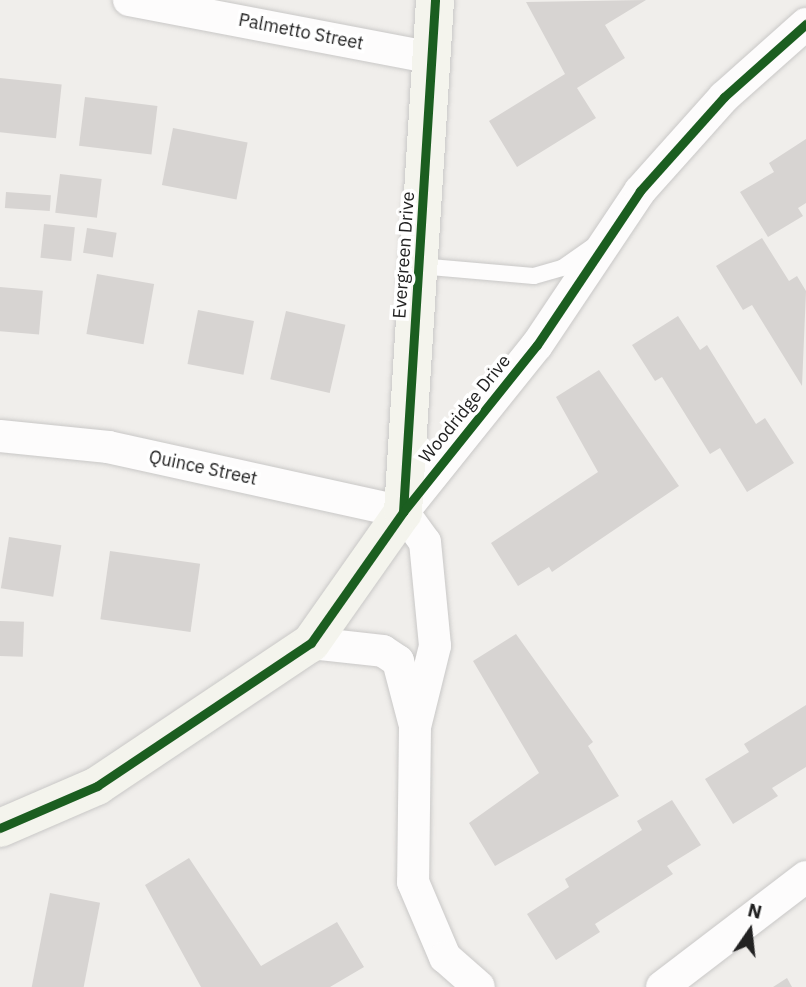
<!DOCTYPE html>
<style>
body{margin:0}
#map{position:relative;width:806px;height:987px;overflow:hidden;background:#f0eeeb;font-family:"IBM Plex Sans",sans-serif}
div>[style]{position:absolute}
.building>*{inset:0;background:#d7d4d2;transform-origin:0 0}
.roads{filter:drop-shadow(0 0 2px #c9c8c7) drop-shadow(0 0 2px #c9c8c7)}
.lane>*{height:16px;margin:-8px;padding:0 8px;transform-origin:8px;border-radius:8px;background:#fdfcfc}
.street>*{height:32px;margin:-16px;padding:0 16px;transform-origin:16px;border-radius:16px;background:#fdfcfc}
.secondary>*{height:38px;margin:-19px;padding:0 19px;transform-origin:19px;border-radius:19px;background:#f4f4ed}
.cycleway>*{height:9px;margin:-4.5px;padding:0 4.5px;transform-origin:4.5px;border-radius:4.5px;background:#1b5e20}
span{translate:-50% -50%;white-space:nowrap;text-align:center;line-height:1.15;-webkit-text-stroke:7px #fff;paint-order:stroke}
.street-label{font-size:18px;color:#222}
.north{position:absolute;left:715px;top:896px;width:70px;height:70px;-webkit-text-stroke:5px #fff;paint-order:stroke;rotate:14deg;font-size:19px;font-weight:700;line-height:28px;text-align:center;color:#222}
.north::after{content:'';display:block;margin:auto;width:24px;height:32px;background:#222;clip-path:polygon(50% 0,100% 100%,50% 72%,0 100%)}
</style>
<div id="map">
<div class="building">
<i style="clip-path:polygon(646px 0,605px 25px,625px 58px,577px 88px,596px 118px,517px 167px,489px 121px,565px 74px,526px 2px)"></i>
<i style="left:0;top:78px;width:62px;height:54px;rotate:6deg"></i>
<i style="left:85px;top:97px;width:73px;height:49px;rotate:7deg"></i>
<i style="left:173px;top:128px;width:76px;height:58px;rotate:11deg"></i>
<i style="clip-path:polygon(806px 139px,806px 203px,798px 208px,803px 216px,768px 237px,740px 192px,774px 172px,769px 163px)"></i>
<i style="left:60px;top:174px;width:42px;height:39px;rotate:7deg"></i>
<i style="left:6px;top:192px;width:45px;height:16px;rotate:4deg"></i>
<i style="left:44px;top:224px;width:31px;height:34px;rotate:6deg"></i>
<i style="left:87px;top:228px;width:30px;height:25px;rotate:9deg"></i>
<i style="clip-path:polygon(762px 238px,789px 281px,797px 276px,806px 291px,802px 386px,752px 305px,743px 310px,716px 266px)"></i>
<i style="left:97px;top:274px;width:58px;height:61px;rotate:10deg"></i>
<i style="left:0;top:287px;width:43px;height:44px;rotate:5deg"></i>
<i style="left:198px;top:310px;width:57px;height:55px;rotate:11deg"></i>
<i style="left:286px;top:311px;width:61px;height:70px;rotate:13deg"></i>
<i style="clip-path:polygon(678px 316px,700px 350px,707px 345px,756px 424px,765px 418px,794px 463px,747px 492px,720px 448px,710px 454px,662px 377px,655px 381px,632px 345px)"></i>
<i style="clip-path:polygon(599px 370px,679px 486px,552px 572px,549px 567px,518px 586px,491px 543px,598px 472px,556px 397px)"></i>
<i style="left:9px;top:537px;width:53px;height:52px;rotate:9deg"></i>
<i style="left:110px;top:551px;width:91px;height:69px;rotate:8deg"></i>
<i style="left:0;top:621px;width:24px;height:35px;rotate:2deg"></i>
<i style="clip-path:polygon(516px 634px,593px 742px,588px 746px,619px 796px,495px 866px,469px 823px,539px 773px,473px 661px)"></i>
<i style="clip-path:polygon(806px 705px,806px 767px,772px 788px,778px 796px,733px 824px,705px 779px,749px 752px,744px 744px)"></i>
<i style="clip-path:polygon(672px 800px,701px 845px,667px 866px,673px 874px,595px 924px,600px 932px,556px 960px,527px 914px,569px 887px,565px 879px,642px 830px,637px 821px)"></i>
<i style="clip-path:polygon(189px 858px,261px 966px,337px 922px,364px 967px,330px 987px,201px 987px,145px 885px)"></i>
<i style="left:50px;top:893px;width:51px;height:96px;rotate:11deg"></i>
<i style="clip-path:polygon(787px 978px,792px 987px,773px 987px)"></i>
</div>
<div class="roads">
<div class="lane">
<i style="left:419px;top:266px;width:115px;rotate:5deg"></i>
<i style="left:534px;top:276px;width:29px;rotate:-16deg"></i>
<i style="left:562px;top:268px;width:37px;rotate:-35deg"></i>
</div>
<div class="street">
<i style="left:129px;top:0;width:309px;rotate:10.8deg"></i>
<i style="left:0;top:436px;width:109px;rotate:5.8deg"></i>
<i style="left:108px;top:447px;width:302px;rotate:12.4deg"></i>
<i style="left:403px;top:512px;width:214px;rotate:-51.3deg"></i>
<i style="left:537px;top:345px;width:185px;rotate:-56.2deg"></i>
<i style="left:640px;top:191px;width:126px;rotate:-48.2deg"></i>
<i style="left:724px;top:97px;width:110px;rotate:-41.7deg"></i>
<i style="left:403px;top:512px;width:37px;rotate:54deg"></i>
<i style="left:425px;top:542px;width:104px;rotate:84.5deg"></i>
<i style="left:435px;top:646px;width:83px;rotate:103.9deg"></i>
<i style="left:415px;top:727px;width:155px;rotate:90.7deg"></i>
<i style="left:413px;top:882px;width:82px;rotate:66.9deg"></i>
<i style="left:445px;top:957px;width:45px;rotate:41.4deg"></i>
<i style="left:311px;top:643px;width:72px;rotate:6.3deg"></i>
<i style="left:383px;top:651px;width:18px;rotate:34deg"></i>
<i style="left:398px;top:661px;width:63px;rotate:75.3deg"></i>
<i style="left:662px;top:987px;width:181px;rotate:-37.4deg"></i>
</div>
<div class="secondary">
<i style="left:0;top:828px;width:106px;rotate:-23.4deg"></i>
<i style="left:97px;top:786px;width:257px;rotate:-33.8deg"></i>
<i style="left:311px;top:643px;width:160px;rotate:-54.9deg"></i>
<i style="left:403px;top:512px;width:513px;rotate:-86.42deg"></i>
</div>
</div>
<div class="cycleway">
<i style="left:403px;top:512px;width:513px;rotate:-86.42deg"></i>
<i style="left:0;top:828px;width:106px;rotate:-23.4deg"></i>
<i style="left:97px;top:786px;width:257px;rotate:-33.8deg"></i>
<i style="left:311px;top:643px;width:160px;rotate:-54.9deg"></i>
<i style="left:403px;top:512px;width:214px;rotate:-51.3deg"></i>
<i style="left:537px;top:345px;width:185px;rotate:-56.2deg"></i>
<i style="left:640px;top:191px;width:126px;rotate:-48.2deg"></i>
<i style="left:724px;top:97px;width:110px;rotate:-41.7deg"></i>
</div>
<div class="street-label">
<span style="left:301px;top:32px;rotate:11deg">Palmetto Street</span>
<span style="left:404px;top:255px;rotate:-86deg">Evergreen Drive</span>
<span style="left:465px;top:409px;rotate:-51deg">Woodridge Drive</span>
<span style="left:203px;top:468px;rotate:12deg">Quince Street</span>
</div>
<div class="north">N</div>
</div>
